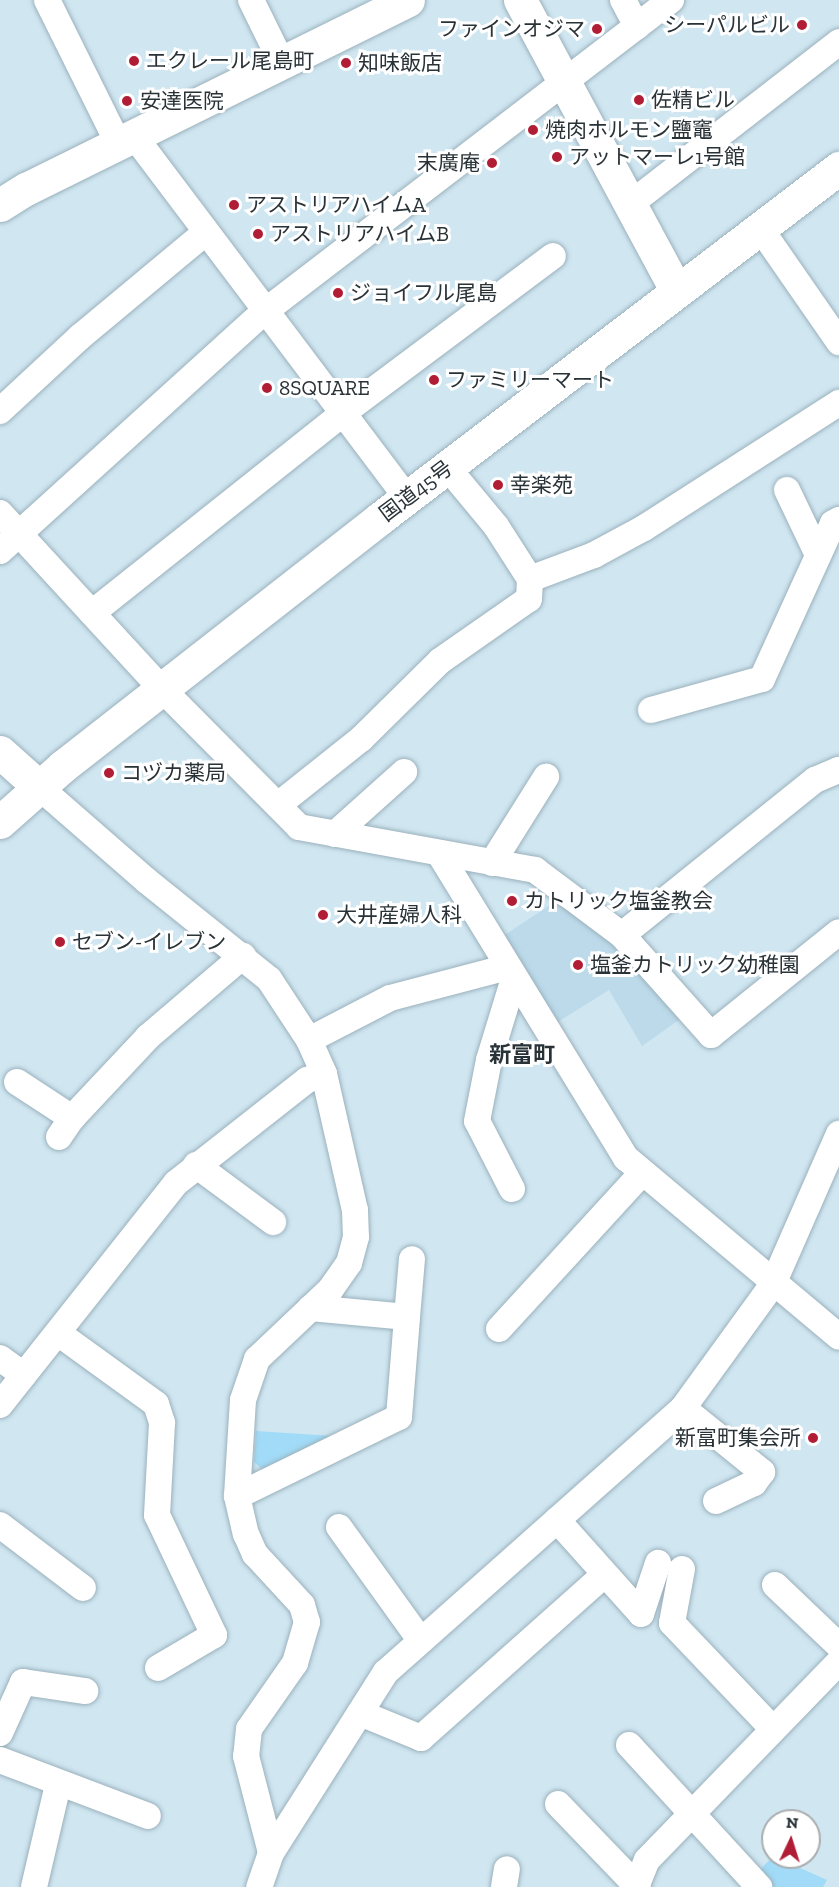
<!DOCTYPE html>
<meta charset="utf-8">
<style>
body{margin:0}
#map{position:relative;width:839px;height:1887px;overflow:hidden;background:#d0e7f2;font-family:"Zilla Slab","Noto Sans JP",serif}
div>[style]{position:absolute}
.built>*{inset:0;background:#bcdaea}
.green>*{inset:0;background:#a1dbf7}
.roads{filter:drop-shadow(0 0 2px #9bb1bc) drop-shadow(0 0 2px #9bb1bc)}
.street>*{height:26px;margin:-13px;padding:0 13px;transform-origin:13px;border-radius:13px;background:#fff}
.secondary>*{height:33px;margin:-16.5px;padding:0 16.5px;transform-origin:16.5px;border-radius:16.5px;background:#fff}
.highway>*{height:33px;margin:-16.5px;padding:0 16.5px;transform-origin:16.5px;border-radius:16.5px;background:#fff}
.dots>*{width:16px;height:16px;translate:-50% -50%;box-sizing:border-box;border:3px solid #fff;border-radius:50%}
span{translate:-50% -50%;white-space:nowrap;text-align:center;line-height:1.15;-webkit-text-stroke:6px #fff;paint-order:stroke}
.poi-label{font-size:21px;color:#293237}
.right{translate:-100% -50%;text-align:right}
.left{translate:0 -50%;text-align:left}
.street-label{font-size:21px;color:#293237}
.neighbourhood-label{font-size:22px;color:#293237;font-weight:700}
.north{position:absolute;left:761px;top:1809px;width:60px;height:60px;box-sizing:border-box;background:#fff;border:2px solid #a9adaf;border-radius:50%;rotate:4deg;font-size:16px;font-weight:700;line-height:24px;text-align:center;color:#293237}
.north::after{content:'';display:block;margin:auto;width:21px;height:27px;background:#b01d34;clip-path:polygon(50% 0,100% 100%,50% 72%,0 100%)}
</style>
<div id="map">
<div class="built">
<i style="clip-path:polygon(562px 897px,618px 939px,686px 1015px,642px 1046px,609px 990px,553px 1025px,500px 938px)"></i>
</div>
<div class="green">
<i style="clip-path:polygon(256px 1431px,334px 1436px,264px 1471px,254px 1462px)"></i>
<i style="clip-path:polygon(773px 1856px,827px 1880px,823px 1887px,771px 1887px,758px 1872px)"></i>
</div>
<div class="roads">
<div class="street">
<i style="left:47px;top:0;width:162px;rotate:63.6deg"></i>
<i style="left:251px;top:0;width:70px;rotate:63.8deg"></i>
<i style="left:623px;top:0;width:30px;rotate:62deg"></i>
<i style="left:135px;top:137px;width:452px;rotate:53deg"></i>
<i style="left:629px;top:205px;width:266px;rotate:-37.8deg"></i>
<i style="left:760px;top:228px;width:139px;rotate:55.3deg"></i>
<i style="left:0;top:411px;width:109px;rotate:-42.8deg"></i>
<i style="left:80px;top:337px;width:164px;rotate:-39.8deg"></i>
<i style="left:787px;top:490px;width:72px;rotate:64.5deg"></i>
<i style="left:0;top:513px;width:239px;rotate:47.4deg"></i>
<i style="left:162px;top:689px;width:194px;rotate:45.2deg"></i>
<i style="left:299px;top:827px;width:240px;rotate:10.3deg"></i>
<i style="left:535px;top:870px;width:109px;rotate:36.8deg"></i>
<i style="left:622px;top:935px;width:134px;rotate:48.3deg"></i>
<i style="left:711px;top:1035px;width:164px;rotate:-38.8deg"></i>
<i style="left:0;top:551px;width:356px;rotate:-42.2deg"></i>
<i style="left:264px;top:312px;width:513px;rotate:-37.47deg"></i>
<i style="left:530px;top:579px;width:68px;rotate:-20.6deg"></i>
<i style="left:594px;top:555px;width:57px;rotate:-28.4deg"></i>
<i style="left:644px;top:528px;width:232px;rotate:-32.7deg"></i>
<i style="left:92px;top:613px;width:321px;rotate:-38.5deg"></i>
<i style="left:343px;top:413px;width:262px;rotate:-36.8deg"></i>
<i style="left:651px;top:710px;width:115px;rotate:-15.6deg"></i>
<i style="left:762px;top:679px;width:171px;rotate:-65.5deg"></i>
<i style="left:833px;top:523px;width:7px;rotate:-27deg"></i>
<i style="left:38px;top:786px;width:145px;rotate:41.1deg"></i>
<i style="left:147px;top:881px;width:156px;rotate:38.8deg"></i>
<i style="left:269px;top:979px;width:73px;rotate:56.7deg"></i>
<i style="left:309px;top:1040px;width:37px;rotate:66deg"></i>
<i style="left:324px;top:1074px;width:139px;rotate:77.2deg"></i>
<i style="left:355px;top:1210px;width:27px;rotate:88deg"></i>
<i style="left:356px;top:1237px;width:27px;rotate:105deg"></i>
<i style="left:349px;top:1263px;width:32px;rotate:125deg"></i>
<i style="left:331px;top:1289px;width:102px;rotate:136.6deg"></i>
<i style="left:257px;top:1359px;width:43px;rotate:108.9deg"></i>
<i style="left:243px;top:1400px;width:96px;rotate:93.6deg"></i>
<i style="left:237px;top:1496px;width:39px;rotate:77deg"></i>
<i style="left:246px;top:1534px;width:22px;rotate:66deg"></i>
<i style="left:255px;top:1554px;width:69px;rotate:47.3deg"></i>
<i style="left:302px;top:1605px;width:18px;rotate:74deg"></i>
<i style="left:307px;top:1622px;width:43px;rotate:106.3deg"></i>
<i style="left:295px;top:1663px;width:80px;rotate:124.9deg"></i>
<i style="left:249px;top:1729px;width:27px;rotate:96deg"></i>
<i style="left:246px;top:1756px;width:100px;rotate:75.5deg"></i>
<i style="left:271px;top:1853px;width:36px;rotate:109deg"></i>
<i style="left:278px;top:805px;width:106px;rotate:-38.5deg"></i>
<i style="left:361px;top:739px;width:111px;rotate:-44.6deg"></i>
<i style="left:440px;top:661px;width:108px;rotate:-34.9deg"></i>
<i style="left:529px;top:599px;width:20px;rotate:-87deg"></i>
<i style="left:530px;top:579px;width:63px;rotate:-122.7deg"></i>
<i style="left:496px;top:526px;width:77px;rotate:-129.7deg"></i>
<i style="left:335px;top:834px;width:93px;rotate:-41.9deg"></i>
<i style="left:439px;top:853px;width:358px;rotate:58.5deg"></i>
<i style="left:626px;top:1158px;width:278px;rotate:40deg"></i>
<i style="left:492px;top:863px;width:102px;rotate:-57.9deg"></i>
<i style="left:622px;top:935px;width:248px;rotate:-38.8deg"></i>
<i style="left:815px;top:780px;width:26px;rotate:-23deg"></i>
<i style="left:309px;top:1040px;width:91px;rotate:-27.4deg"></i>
<i style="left:390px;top:998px;width:122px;rotate:-14.7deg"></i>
<i style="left:17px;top:1082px;width:66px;rotate:33.2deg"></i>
<i style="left:72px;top:1118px;width:111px;rotate:-46.8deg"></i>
<i style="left:148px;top:1037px;width:125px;rotate:-40.5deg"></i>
<i style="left:59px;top:1137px;width:23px;rotate:-56deg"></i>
<i style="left:196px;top:1165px;width:96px;rotate:36.5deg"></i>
<i style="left:512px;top:1189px;width:76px;rotate:-117.2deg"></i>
<i style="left:477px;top:1121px;width:62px;rotate:-78.9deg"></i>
<i style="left:489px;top:1060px;width:86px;rotate:-73deg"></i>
<i style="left:407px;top:1317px;width:58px;rotate:-85.1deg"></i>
<i style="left:499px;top:1329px;width:212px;rotate:-47.5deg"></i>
<i style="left:58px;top:1333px;width:121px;rotate:35.9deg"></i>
<i style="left:156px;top:1404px;width:20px;rotate:72deg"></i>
<i style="left:162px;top:1423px;width:92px;rotate:93.1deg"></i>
<i style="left:157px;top:1515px;width:133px;rotate:64.6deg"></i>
<i style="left:214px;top:1635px;width:65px;rotate:149.5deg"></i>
<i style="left:0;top:1358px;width:29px;rotate:36deg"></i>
<i style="left:0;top:1405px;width:283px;rotate:-51.6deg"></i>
<i style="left:176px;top:1183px;width:167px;rotate:-38.2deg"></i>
<i style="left:307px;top:1080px;width:18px;rotate:-19deg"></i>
<i style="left:683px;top:1408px;width:102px;rotate:39deg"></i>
<i style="left:762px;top:1472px;width:14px;rotate:126deg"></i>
<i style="left:754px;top:1483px;width:42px;rotate:154.7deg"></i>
<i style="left:237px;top:1496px;width:180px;rotate:-26deg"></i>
<i style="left:399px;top:1417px;width:100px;rotate:-85.4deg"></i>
<i style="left:407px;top:1317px;width:97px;rotate:-174.7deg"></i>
<i style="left:557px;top:1520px;width:126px;rotate:48.2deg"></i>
<i style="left:641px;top:1614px;width:54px;rotate:-71.6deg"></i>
<i style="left:0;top:1525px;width:104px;rotate:37.2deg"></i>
<i style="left:339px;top:1527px;width:140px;rotate:54.3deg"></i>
<i style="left:682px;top:1569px;width:55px;rotate:100.5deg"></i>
<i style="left:672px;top:1623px;width:146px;rotate:46.4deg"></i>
<i style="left:775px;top:1585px;width:88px;rotate:43.6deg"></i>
<i style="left:360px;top:1713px;width:66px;rotate:22.3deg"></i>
<i style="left:421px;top:1738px;width:246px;rotate:-41.7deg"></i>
<i style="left:0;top:1733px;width:56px;rotate:-65.7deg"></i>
<i style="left:23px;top:1682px;width:63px;rotate:8.3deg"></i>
<i style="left:629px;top:1745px;width:193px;rotate:47.5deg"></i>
<i style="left:0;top:1760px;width:158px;rotate:20.7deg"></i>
<i style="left:558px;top:1804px;width:115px;rotate:46.1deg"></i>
<i style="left:271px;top:1853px;width:214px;rotate:-57.6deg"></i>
<i style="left:386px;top:1672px;width:397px;rotate:-41.6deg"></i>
<i style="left:683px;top:1408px;width:153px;rotate:-54deg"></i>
<i style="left:773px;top:1284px;width:164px;rotate:-66.3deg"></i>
<i style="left:34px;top:1887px;width:105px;rotate:-76.8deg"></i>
<i style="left:504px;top:1887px;width:18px;rotate:-81deg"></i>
<i style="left:636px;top:1887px;width:29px;rotate:-68deg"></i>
<i style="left:647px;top:1860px;width:276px;rotate:-45.9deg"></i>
</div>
<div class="secondary">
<i style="left:520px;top:0;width:331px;rotate:61.7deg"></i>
<i style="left:0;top:205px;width:31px;rotate:-32deg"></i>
<i style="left:26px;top:189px;width:426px;rotate:-26.3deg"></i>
<i style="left:0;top:752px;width:51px;rotate:41.8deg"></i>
</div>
<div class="highway">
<i style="left:0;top:822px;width:84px;rotate:-41.6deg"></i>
<i style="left:63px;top:766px;width:401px;rotate:-38deg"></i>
<i style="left:379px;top:519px;width:579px;rotate:-37.35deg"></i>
</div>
</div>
<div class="dots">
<i style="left:802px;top:25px;background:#b01d34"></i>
<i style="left:597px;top:29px;background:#b01d34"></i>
<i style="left:134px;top:61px;background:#b01d34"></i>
<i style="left:346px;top:63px;background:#b01d34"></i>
<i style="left:639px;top:100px;background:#b01d34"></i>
<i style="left:127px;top:101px;background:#b01d34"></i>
<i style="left:533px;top:130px;background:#b01d34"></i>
<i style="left:557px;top:157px;background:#b01d34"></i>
<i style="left:492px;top:163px;background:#b01d34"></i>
<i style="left:234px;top:205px;background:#b01d34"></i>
<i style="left:258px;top:234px;background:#b01d34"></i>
<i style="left:338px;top:293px;background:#b01d34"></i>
<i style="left:434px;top:380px;background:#b01d34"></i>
<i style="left:267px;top:388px;background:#b01d34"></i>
<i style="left:498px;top:485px;background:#b01d34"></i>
<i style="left:109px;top:773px;background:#b01d34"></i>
<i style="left:512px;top:901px;background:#b01d34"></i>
<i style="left:323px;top:915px;background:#b01d34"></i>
<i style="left:60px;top:942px;background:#b01d34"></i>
<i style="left:578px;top:965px;background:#b01d34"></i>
<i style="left:813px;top:1438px;background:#b01d34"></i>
</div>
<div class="poi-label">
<span class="right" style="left:790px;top:25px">シーパルビル</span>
<span class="right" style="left:585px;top:29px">ファインオジマ</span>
<span class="left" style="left:146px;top:61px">エクレール尾島町</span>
<span class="left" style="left:358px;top:63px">知味飯店</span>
<span class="left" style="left:651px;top:100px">佐精ビル</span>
<span class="left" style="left:140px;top:101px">安達医院</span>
<span class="left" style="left:545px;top:130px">焼肉ホルモン鹽竈</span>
<span class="left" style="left:569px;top:157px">アットマーレ1号館</span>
<span class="right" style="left:480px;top:163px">末廣庵</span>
<span class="left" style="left:246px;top:205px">アストリアハイムA</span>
<span class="left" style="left:270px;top:234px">アストリアハイムB</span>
<span class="left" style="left:350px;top:293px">ジョイフル尾島</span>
<span class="left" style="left:446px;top:380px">ファミリーマート</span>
<span class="left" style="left:279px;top:388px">8SQUARE</span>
<span class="left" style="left:510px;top:485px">幸楽苑</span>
<span class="left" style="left:121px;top:773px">コヅカ薬局</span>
<span class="left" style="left:524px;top:901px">カトリック塩釜教会</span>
<span class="left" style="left:336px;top:915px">大井産婦人科</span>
<span class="left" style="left:72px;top:942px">セブン-イレブン</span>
<span class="left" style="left:590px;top:965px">塩釜カトリック幼稚園</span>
<span class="right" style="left:801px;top:1438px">新富町集会所</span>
</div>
<div class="street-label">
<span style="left:416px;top:491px;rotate:-37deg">国道45号</span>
</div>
<div class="neighbourhood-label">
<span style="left:522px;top:1055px">新富町</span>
</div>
<div class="north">N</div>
</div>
